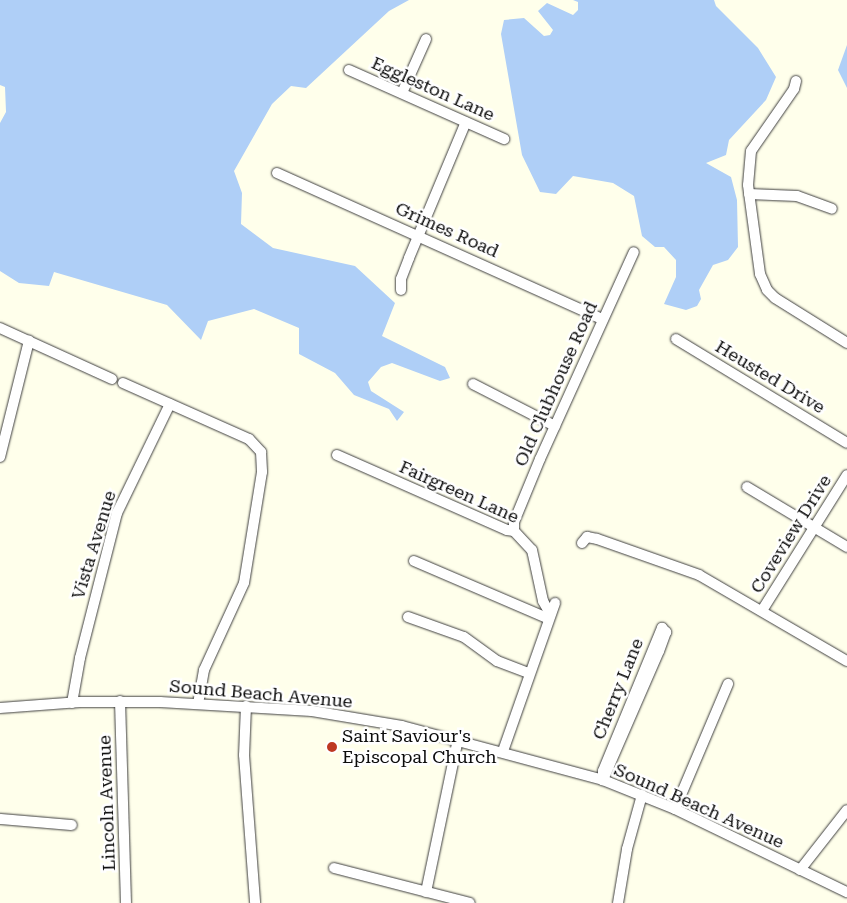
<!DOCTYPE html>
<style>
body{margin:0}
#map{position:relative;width:847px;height:903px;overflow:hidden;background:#ffffeb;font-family:"Roboto Serif",serif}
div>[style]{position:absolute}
.water>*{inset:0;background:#afcff7}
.roads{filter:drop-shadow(0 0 1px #3f3f3f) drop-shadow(0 0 1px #3f3f3f)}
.minor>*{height:10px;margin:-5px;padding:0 5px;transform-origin:5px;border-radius:5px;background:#fff}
.dots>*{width:14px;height:14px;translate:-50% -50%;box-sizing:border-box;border:2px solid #fff;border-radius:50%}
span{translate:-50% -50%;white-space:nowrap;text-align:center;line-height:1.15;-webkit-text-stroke:5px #fff;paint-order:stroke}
.street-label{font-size:18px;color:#0c0c0c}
.poi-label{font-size:18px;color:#0c0c0c}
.left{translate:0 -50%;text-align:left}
</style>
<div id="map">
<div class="water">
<i style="clip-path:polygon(0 0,409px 0,389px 11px,306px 88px,291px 86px,272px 104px,234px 171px,242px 193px,241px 224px,273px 248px,355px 266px,395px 303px,382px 336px,445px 367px,450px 378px,440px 381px,392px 363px,381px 367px,368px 382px,371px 391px,404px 412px,397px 421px,389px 409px,354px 395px,335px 373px,299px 354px,299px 328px,254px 309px,208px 321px,201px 340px,167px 305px,54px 272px,49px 286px,19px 283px,0 271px,0 123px,6px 112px,5px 87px,0 85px)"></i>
<i style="clip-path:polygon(573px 0,714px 0,716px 6px,758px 48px,776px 77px,766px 100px,729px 140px,726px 155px,706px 163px,731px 177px,737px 200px,738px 247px,728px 260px,713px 265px,699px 290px,701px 299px,697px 306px,686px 310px,664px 304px,676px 277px,676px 260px,664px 247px,655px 247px,642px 236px,634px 196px,613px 183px,573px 176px,556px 194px,540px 192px,522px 155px,501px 34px,504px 20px,524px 18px,544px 36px,550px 35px,553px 30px,538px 11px,547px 3px,573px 15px,578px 10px,578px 2px)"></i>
<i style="clip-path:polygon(847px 45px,847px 88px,838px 70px)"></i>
</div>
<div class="roads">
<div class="minor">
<i style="left:349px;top:70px;width:170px;rotate:24deg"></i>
<i style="left:796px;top:81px;width:8px;rotate:104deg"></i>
<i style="left:794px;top:89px;width:75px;rotate:124.7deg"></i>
<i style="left:751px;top:151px;width:34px;rotate:95deg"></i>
<i style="left:748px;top:185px;width:90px;rotate:82.3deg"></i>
<i style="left:760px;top:274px;width:17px;rotate:66deg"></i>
<i style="left:767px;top:290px;width:11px;rotate:45deg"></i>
<i style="left:775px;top:298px;width:85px;rotate:32deg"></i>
<i style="left:402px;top:93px;width:59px;rotate:-66deg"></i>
<i style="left:277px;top:173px;width:356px;rotate:24.2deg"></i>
<i style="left:749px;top:194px;width:48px;rotate:2.4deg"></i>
<i style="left:797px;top:196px;width:37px;rotate:20deg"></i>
<i style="left:401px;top:290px;width:11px;rotate:-90deg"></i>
<i style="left:401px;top:279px;width:22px;rotate:-69deg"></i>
<i style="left:409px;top:258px;width:147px;rotate:-67.3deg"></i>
<i style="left:0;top:328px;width:123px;rotate:24.5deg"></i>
<i style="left:676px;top:339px;width:200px;rotate:31.3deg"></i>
<i style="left:123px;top:383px;width:138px;rotate:24deg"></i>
<i style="left:249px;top:439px;width:18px;rotate:47deg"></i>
<i style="left:261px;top:452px;width:20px;rotate:87deg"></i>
<i style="left:262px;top:472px;width:112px;rotate:99.2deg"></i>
<i style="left:244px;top:583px;width:96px;rotate:114.7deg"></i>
<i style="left:204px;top:670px;width:34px;rotate:100deg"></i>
<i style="left:473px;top:384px;width:92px;rotate:27.1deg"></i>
<i style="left:337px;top:455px;width:186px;rotate:23.8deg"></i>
<i style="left:507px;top:530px;width:7px;rotate:8deg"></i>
<i style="left:514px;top:531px;width:26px;rotate:47deg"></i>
<i style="left:532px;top:550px;width:52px;rotate:77.8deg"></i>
<i style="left:543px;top:601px;width:13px;rotate:61deg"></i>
<i style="left:0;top:457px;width:120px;rotate:-76deg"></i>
<i style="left:747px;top:487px;width:117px;rotate:31deg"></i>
<i style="left:514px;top:531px;width:9px;rotate:-90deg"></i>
<i style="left:514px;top:522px;width:68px;rotate:-67.6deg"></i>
<i style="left:540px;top:459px;width:227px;rotate:-65.6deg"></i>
<i style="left:582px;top:543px;width:8px;rotate:-50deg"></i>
<i style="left:587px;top:537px;width:10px;rotate:11deg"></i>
<i style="left:597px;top:539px;width:108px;rotate:19.4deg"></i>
<i style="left:699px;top:575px;width:171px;rotate:30.2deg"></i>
<i style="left:414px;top:561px;width:145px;rotate:23.2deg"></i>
<i style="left:763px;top:609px;width:158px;rotate:-57.9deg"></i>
<i style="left:408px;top:617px;width:59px;rotate:19.7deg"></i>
<i style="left:464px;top:637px;width:41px;rotate:36deg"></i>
<i style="left:497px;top:661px;width:34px;rotate:21deg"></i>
<i style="left:662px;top:628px;width:6px;rotate:45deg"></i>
<i style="left:666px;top:632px;width:20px;rotate:110deg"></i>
<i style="left:659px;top:651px;width:141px;rotate:113.5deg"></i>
<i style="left:603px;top:780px;width:9px;rotate:-90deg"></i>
<i style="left:603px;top:771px;width:155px;rotate:-67.6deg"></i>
<i style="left:120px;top:701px;width:202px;rotate:88.3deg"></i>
<i style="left:72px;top:703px;width:46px;rotate:-79.9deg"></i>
<i style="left:80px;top:658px;width:150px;rotate:-75.7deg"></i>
<i style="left:117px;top:513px;width:121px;rotate:-64.1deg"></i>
<i style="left:246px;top:706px;width:49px;rotate:92.3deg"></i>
<i style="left:244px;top:755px;width:148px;rotate:85.7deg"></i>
<i style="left:0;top:708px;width:80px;rotate:-4.3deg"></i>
<i style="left:80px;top:702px;width:80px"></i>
<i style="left:160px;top:702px;width:152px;rotate:3.4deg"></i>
<i style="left:312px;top:711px;width:91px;rotate:9.5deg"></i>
<i style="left:402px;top:726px;width:208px;rotate:15deg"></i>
<i style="left:603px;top:780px;width:78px;rotate:21.9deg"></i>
<i style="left:675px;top:809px;width:191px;rotate:25.8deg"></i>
<i style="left:503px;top:751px;width:157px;rotate:-70.6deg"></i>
<i style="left:675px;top:809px;width:136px;rotate:-67deg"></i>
<i style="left:0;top:819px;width:72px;rotate:4.8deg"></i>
<i style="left:334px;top:868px;width:140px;rotate:14.4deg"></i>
<i style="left:800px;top:870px;width:76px;rotate:-51.9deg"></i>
<i style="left:426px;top:892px;width:156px;rotate:-78.2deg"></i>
<i style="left:618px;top:903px;width:55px;rotate:-80.5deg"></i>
<i style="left:627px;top:849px;width:56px;rotate:-74.5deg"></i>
</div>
</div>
<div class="dots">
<i style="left:332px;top:747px;background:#be3822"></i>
</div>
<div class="street-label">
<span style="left:433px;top:89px;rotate:24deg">Eggleston Lane</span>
<span style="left:447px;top:230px;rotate:24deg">Grimes Road</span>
<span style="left:770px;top:377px;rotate:31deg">Heusted Drive</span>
<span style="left:556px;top:384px;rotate:-66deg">Old Clubhouse Road</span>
<span style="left:459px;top:492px;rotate:24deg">Fairgreen Lane</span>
<span style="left:791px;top:534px;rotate:-58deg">Coveview Drive</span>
<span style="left:94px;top:545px;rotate:-73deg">Vista Avenue</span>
<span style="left:618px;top:689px;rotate:-68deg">Cherry Lane</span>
<span style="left:261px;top:694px;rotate:5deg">Sound Beach Avenue</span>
<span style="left:107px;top:803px;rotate:-92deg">Lincoln Avenue</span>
<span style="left:699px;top:806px;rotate:24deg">Sound Beach Avenue</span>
</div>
<div class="poi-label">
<span class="left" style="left:342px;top:747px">Saint Saviour's<br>Episcopal Church</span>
</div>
</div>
